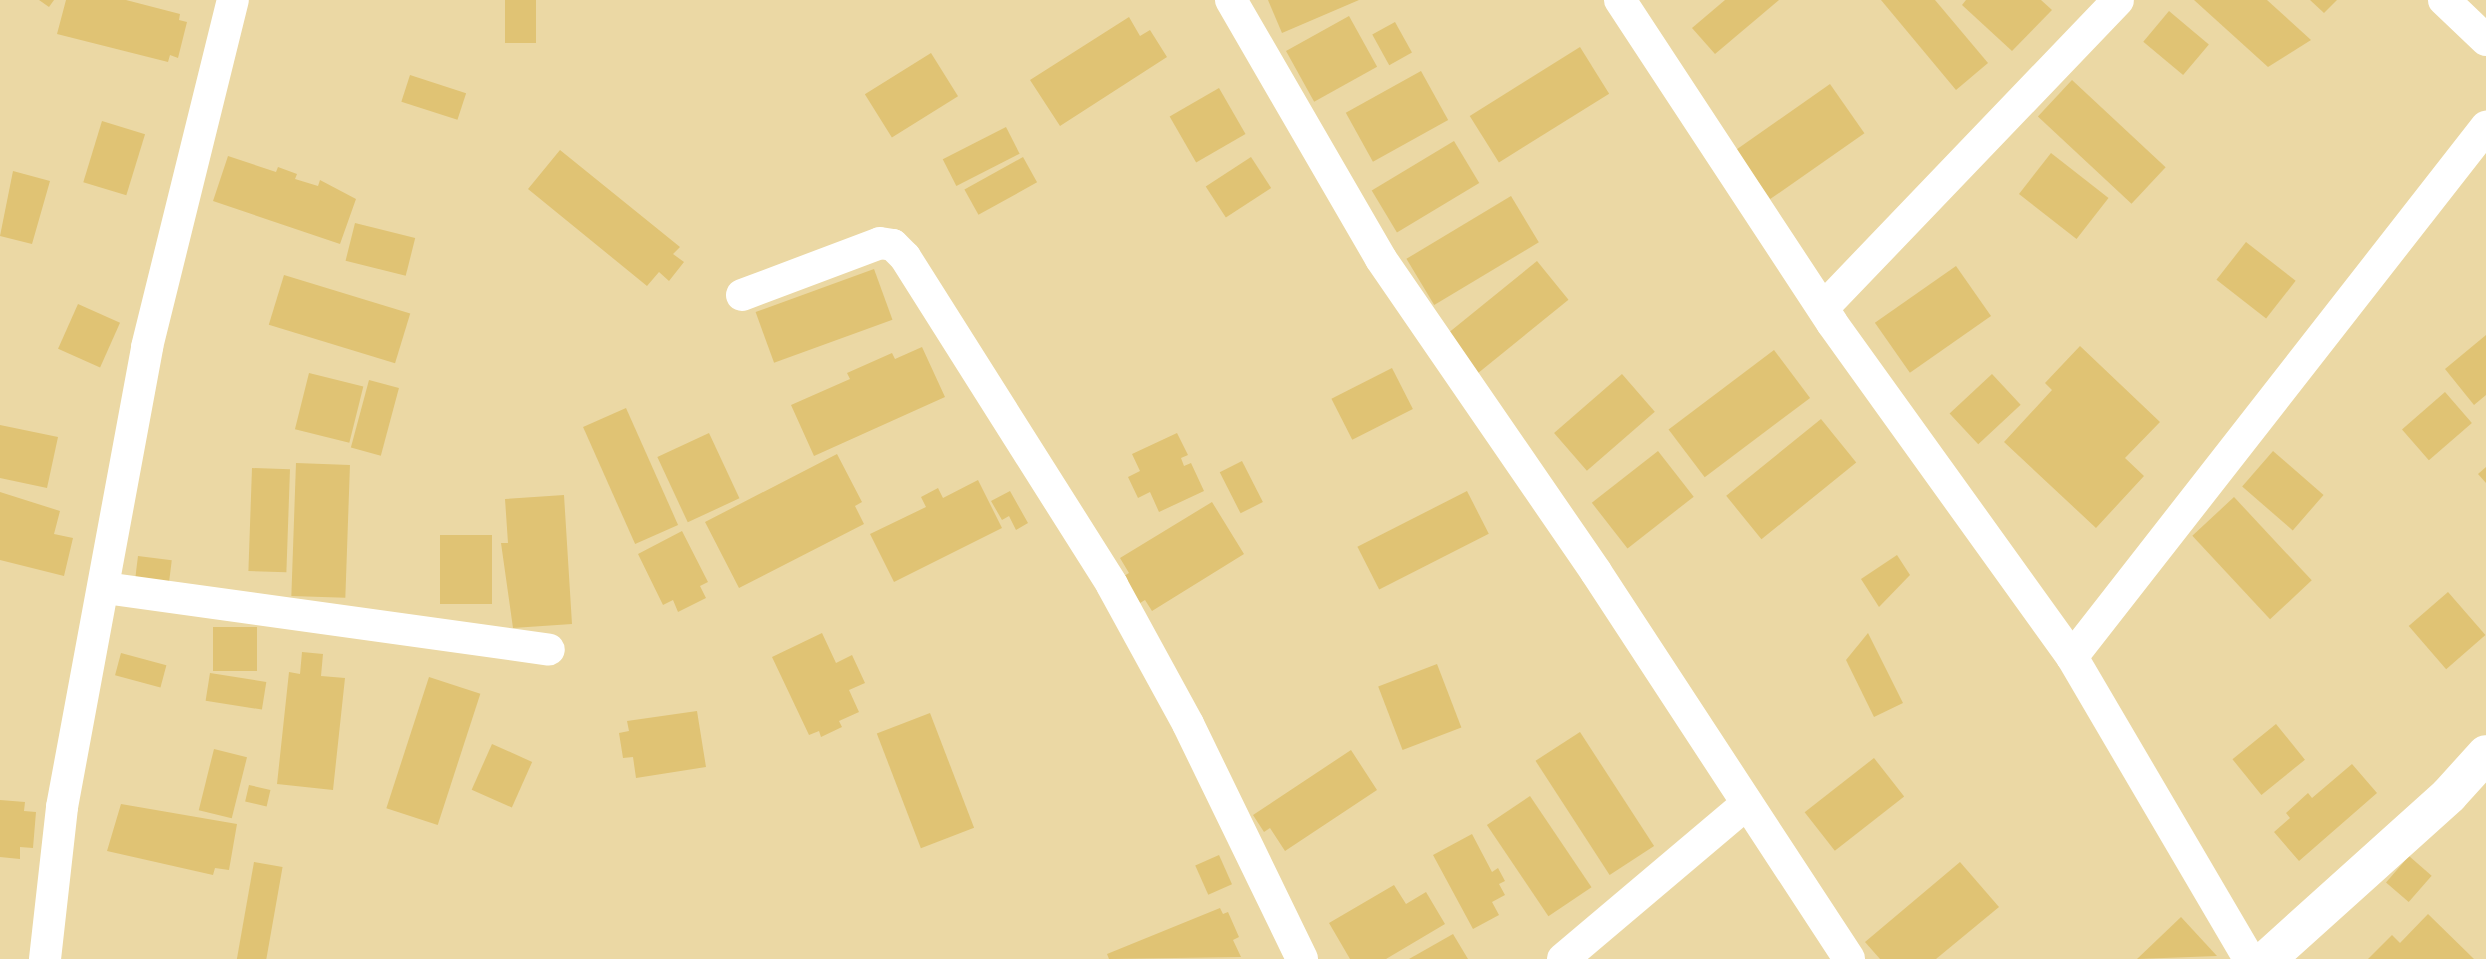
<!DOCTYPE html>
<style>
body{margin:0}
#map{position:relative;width:2486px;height:959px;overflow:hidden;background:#ebd8a4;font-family:"Asap Condensed",sans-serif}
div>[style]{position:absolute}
.building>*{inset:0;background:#e0c374;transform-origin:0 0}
.street>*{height:32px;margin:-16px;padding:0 16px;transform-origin:16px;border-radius:16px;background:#fff}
.secondary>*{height:38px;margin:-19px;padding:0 19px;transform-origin:19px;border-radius:19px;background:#fff}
span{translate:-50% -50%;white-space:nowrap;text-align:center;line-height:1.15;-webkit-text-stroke:5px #f9e5b1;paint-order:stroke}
</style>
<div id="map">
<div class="building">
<i style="clip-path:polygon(39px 0,54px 0,49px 7px)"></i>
<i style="clip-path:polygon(66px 0,126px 0,180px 14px,179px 20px,187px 22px,178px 58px,170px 55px,168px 62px,57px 34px)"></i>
<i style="left:505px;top:0;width:31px;height:43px"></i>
<i style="clip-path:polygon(1268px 0,1359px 0,1282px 33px)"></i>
<i style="clip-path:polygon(1725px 0,1779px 0,1715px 54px,1692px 28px)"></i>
<i style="clip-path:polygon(1881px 0,1935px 0,1988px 63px,1956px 90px)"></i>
<i style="clip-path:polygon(1966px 0,2041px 0,2052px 10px,2012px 51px,1962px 5px)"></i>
<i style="clip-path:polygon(2194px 0,2267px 0,2311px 40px,2268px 67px)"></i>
<i style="clip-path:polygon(2310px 0,2337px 0,2324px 13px)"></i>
<i style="left:2169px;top:11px;width:52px;height:40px;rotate:40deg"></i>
<i style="left:1349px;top:16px;width:58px;height:72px;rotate:61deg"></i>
<i style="clip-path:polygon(1129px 17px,1140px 36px,1150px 30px,1167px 57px,1060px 126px,1030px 80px)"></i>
<i style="left:1395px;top:22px;width:35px;height:26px;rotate:61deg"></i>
<i style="left:1580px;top:47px;width:55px;height:130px;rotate:58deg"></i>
<i style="left:931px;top:53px;width:51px;height:78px;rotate:58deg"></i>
<i style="left:1421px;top:71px;width:56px;height:86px;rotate:61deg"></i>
<i style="left:410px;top:75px;width:59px;height:28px;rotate:18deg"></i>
<i style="left:2072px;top:80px;width:128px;height:50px;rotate:43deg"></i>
<i style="left:1830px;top:84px;width:60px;height:115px;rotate:55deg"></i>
<i style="left:1219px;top:88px;width:53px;height:57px;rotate:60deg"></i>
<i style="left:102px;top:121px;width:45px;height:64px;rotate:17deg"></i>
<i style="left:1006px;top:127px;width:30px;height:71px;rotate:63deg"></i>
<i style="left:1454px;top:141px;width:49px;height:96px;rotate:59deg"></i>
<i style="clip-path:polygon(560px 150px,680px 247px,673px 254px,684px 262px,669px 281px,659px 272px,647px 286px,528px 189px)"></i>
<i style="left:2051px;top:153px;width:73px;height:52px;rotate:38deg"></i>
<i style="clip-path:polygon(228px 156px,276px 172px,278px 167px,297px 174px,295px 179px,318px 186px,320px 180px,356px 199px,340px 244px,213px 201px)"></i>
<i style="left:1023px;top:157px;width:29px;height:67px;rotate:61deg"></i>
<i style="left:1251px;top:157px;width:37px;height:54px;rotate:57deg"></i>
<i style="clip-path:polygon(13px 171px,50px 181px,32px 244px,0 236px)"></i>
<i style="left:1511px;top:196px;width:54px;height:122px;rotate:59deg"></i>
<i style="left:355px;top:223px;width:62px;height:39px;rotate:14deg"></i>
<i style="left:2246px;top:242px;width:63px;height:48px;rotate:38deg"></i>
<i style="left:1537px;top:261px;width:50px;height:117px;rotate:51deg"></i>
<i style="left:1956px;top:266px;width:61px;height:99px;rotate:55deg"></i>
<i style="left:874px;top:269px;width:54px;height:126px;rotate:70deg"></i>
<i style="left:284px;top:275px;width:132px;height:52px;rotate:17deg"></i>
<i style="left:78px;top:304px;width:46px;height:49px;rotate:24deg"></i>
<i style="clip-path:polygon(2486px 335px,2486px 395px,2474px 405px,2445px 369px)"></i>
<i style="clip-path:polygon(2080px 346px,2160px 422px,2125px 458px,2144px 476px,2096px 528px,2004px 442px,2052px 390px,2045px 383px)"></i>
<i style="clip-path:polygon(922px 347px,945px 397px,814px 456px,791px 405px,850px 379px,847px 373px,892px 353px,895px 359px)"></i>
<i style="left:1774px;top:350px;width:60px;height:132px;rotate:53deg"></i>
<i style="left:1392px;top:368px;width:46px;height:68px;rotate:63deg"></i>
<i style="left:309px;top:373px;width:56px;height:58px;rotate:14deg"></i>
<i style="left:1622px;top:374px;width:50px;height:90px;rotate:49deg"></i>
<i style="left:1992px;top:374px;width:42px;height:58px;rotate:47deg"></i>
<i style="left:369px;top:380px;width:31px;height:70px;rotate:15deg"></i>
<i style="left:2445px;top:392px;width:41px;height:57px;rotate:49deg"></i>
<i style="left:626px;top:408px;width:128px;height:47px;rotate:66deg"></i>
<i style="left:1821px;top:419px;width:56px;height:122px;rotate:51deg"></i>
<i style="clip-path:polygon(0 425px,58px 437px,47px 488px,0 478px)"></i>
<i style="left:709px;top:433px;width:72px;height:57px;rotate:65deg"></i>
<i style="clip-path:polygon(1177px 433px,1188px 455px,1181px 458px,1184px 466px,1191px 463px,1204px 491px,1159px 512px,1150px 492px,1138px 498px,1128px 477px,1140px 471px,1132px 454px)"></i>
<i style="left:1658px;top:451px;width:58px;height:84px;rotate:52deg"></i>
<i style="left:2273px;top:451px;width:67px;height:47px;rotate:41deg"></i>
<i style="clip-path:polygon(837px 454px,862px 502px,855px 506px,864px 524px,739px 588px,705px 522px)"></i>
<i style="left:1242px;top:461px;width:46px;height:25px;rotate:63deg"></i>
<i style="left:296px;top:463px;width:54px;height:133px;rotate:2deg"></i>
<i style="clip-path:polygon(2486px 467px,2486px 483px,2478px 474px)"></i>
<i style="left:252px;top:468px;width:38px;height:103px;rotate:2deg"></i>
<i style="clip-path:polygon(978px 480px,1002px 528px,894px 582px,870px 534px,926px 507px,921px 497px,938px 488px,943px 498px)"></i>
<i style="clip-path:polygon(1010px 491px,1028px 523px,1016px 530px,1009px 516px,1002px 520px,991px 501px)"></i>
<i style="left:1467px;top:491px;width:48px;height:123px;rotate:63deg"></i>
<i style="clip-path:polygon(0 492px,60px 511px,54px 534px,73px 538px,64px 576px,0 560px)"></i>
<i style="clip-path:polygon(564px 495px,572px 624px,513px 628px,501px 543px,508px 543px,505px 499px)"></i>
<i style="left:2234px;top:497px;width:114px;height:57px;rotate:47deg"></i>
<i style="clip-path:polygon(1212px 502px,1244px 554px,1152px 611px,1145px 600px,1140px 603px,1124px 576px,1129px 573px,1120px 558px)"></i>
<i style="clip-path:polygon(682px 531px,708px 582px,700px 586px,706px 598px,678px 612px,673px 600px,663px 605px,638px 554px)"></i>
<i style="left:440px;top:535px;width:52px;height:69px"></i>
<i style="clip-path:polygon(1897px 555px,1910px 575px,1879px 607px,1861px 579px)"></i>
<i style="left:138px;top:556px;width:34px;height:31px;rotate:7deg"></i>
<i style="left:2448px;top:592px;width:57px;height:52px;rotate:49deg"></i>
<i style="left:213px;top:627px;width:44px;height:44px"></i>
<i style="clip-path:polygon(822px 633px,836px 663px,852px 655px,865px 683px,849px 690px,859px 712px,839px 721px,842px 727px,821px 737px,819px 731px,809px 735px,772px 657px)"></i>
<i style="clip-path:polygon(1868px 633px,1903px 703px,1874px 717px,1846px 660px)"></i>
<i style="clip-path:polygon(302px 652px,323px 654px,321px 676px,345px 678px,333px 790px,277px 784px,289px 672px,300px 674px)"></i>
<i style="left:121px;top:653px;width:47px;height:23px;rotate:15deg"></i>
<i style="left:1437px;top:664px;width:68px;height:63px;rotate:69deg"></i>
<i style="left:210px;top:673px;width:57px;height:28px;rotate:9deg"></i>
<i style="left:429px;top:677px;width:54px;height:138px;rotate:18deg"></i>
<i style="clip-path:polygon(697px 711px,706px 767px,636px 778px,633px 757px,623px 758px,619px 733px,629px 731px,627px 721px)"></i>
<i style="left:930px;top:713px;width:123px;height:57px;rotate:69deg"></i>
<i style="left:2276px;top:724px;width:46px;height:56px;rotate:51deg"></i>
<i style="left:1580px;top:732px;width:136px;height:53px;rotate:57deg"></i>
<i style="left:492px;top:744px;width:44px;height:50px;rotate:24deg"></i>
<i style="left:214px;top:749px;width:34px;height:63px;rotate:14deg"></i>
<i style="clip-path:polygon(1351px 750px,1377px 790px,1285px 851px,1270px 828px,1264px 832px,1253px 815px)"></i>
<i style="left:1874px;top:758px;width:49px;height:88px;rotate:52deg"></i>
<i style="clip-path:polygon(2352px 764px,2377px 793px,2299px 861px,2274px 832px,2290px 818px,2286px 813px,2308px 793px,2312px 798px)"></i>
<i style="left:249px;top:785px;width:22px;height:17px;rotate:13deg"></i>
<i style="left:1530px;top:796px;width:110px;height:52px;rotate:56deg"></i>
<i style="clip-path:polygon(0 800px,25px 802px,24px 811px,36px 812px,33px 848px,20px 847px,20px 859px,0 857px)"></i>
<i style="clip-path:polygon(121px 804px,237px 824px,229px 870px,215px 868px,213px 875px,107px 851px)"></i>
<i style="clip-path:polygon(1472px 834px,1492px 872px,1498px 868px,1505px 881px,1499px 884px,1505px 895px,1492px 902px,1499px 915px,1473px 929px,1433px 855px)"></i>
<i style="left:1219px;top:855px;width:32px;height:26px;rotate:66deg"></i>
<i style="left:2409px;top:856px;width:30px;height:35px;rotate:41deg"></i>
<i style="left:254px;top:862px;width:29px;height:99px;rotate:10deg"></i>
<i style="clip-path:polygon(1960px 862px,1999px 907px,1936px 959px,1880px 959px,1865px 942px)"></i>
<i style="clip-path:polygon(1394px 885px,1406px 904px,1426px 892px,1445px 924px,1386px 959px,1350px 959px,1329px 923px)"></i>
<i style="clip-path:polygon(1220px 908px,1223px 914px,1228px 912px,1239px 937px,1233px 940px,1241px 957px,1109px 959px,1107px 954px)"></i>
<i style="clip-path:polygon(2428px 914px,2474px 959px,2368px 959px,2392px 935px,2400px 943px)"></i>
<i style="clip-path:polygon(2181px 917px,2217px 956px,2137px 959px)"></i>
<i style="clip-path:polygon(1453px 934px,1468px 959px,1409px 959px)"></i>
</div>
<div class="street">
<i style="left:1231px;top:0;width:299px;rotate:59.9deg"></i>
<i style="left:1381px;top:259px;width:380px;rotate:55.5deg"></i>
<i style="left:1596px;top:572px;width:462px;rotate:56.8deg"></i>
<i style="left:1620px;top:0;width:386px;rotate:56.7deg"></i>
<i style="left:1832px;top:323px;width:411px;rotate:54.3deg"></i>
<i style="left:2072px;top:657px;width:350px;rotate:59.6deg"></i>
<i style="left:2444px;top:0;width:58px;rotate:43.6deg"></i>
<i style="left:742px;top:295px;width:147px;rotate:-20.6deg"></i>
<i style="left:880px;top:243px;width:13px;rotate:9deg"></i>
<i style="left:893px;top:245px;width:17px;rotate:45deg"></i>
<i style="left:905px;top:257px;width:388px;rotate:57.7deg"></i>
<i style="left:1112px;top:585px;width:158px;rotate:61.3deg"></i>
<i style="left:1188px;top:724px;width:261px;rotate:64.1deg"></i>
<i style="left:1823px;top:308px;width:426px;rotate:-46.2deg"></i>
<i style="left:105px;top:588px;width:448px;rotate:7.9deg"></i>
<i style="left:2072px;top:657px;width:673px;rotate:-52.01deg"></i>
<i style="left:45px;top:959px;width:153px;rotate:-83.6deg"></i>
<i style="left:62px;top:807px;width:468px;rotate:-79.5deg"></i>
<i style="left:147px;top:347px;width:357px;rotate:-76.1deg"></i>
<i style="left:1563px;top:959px;width:238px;rotate:-40.2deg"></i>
</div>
<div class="secondary">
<i style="left:2267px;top:959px;width:245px;rotate:-42deg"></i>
<i style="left:2449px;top:795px;width:55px;rotate:-47.9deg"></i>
</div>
</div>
